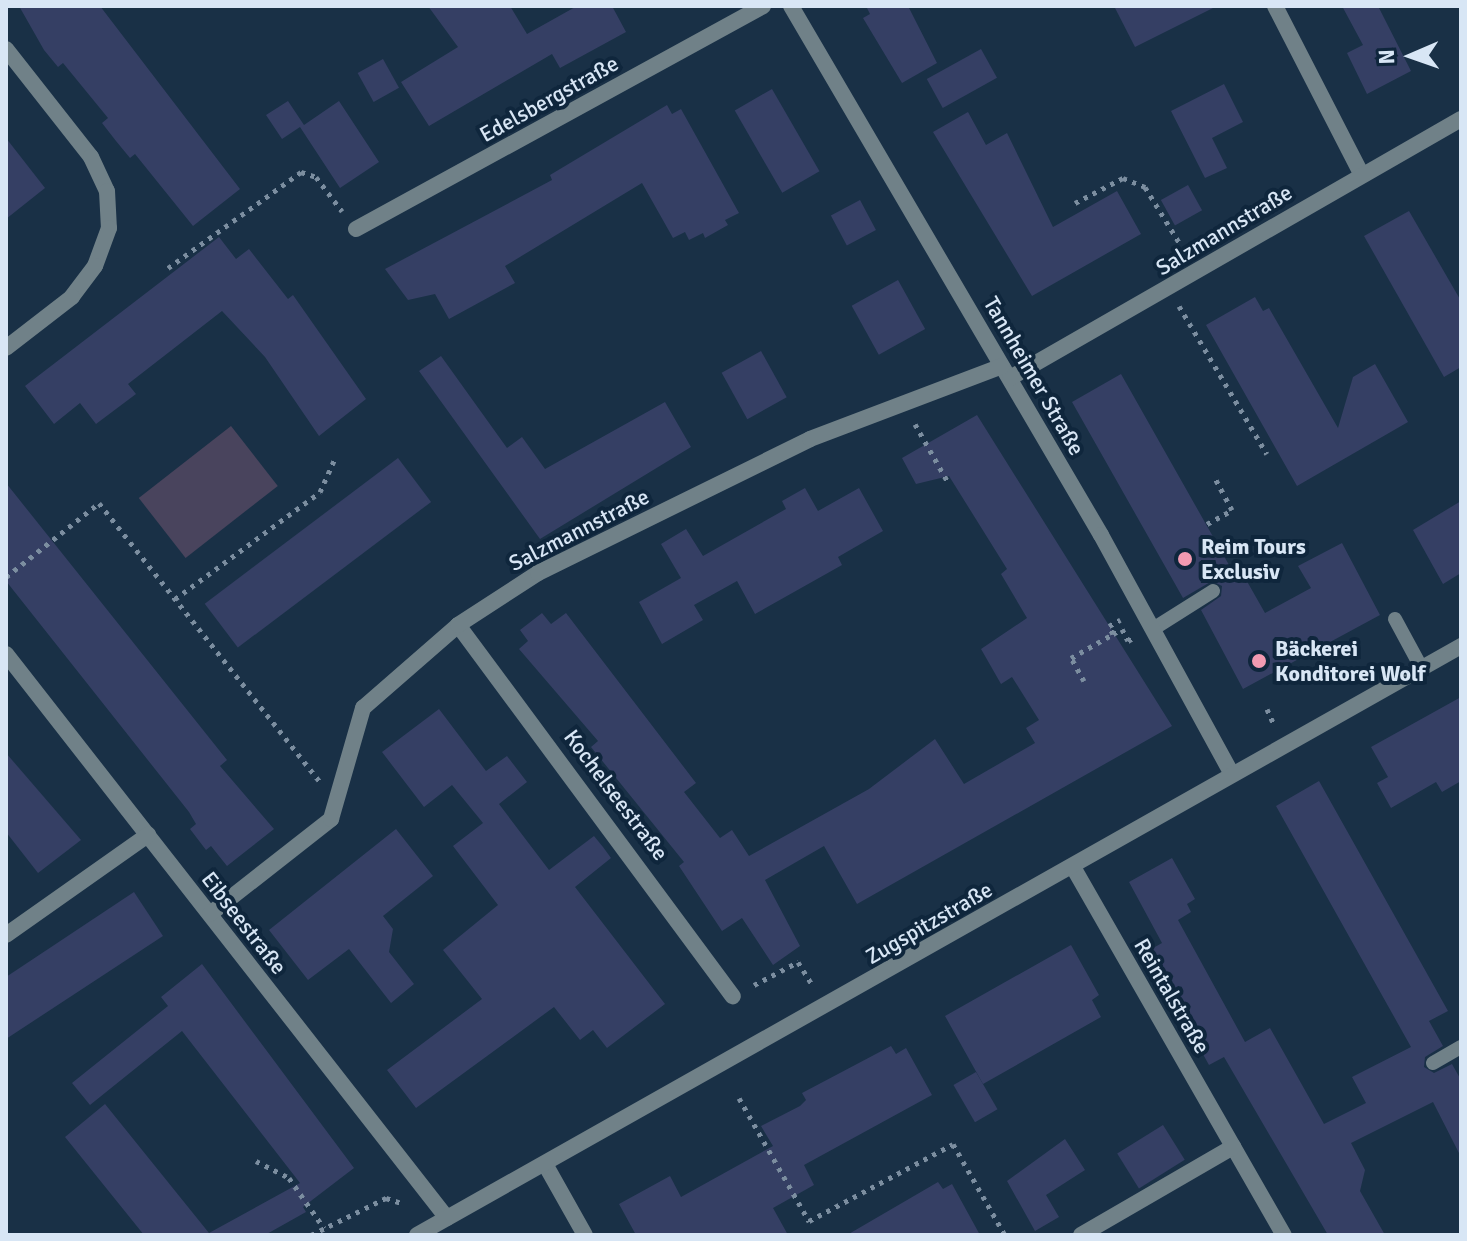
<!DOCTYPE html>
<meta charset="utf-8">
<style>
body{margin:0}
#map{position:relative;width:1467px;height:1241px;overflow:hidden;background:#193046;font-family:Signika,sans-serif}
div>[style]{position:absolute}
.green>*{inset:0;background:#49445d;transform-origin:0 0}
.building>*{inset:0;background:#353f64;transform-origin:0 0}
.path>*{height:5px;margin-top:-2.5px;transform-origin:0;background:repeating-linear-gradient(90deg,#7c8ea0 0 4px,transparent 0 10px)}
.service>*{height:14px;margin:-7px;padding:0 7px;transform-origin:7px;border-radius:7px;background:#708188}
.minor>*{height:16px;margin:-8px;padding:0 8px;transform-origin:8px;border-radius:8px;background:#708188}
.tertiary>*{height:16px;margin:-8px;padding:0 8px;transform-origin:8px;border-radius:8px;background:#708188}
.dots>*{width:22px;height:22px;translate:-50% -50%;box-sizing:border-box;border:4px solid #0f263c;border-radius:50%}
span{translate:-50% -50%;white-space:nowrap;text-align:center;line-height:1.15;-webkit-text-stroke:8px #0f263c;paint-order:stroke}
.street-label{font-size:22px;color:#d8e6f5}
.poi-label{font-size:22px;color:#d8e6f5;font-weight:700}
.left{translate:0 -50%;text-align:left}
.frame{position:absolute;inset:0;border:8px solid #d8e6f5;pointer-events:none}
.north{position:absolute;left:1371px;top:16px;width:80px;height:80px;-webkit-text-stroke:6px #0f263c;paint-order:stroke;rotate:268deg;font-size:22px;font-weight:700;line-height:32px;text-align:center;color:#d8e6f5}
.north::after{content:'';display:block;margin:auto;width:28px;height:36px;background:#d8e6f5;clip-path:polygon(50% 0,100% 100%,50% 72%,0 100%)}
</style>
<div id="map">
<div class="green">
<i style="left:231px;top:426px;width:76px;height:117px;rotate:52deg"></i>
</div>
<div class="building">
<i style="clip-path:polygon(19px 6px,100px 6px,240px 189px,193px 226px,135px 154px,130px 158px,116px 141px,102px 123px,108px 118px,63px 63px,58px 67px,44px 50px)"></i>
<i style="clip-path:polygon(428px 6px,510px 6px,527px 34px,577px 6px,612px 6px,626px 32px,560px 68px,552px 54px,429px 126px,401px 82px,458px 47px)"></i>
<i style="clip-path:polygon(866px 6px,908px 6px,937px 63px,902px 83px,863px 18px,870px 14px)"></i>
<i style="clip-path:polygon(1114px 6px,1217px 6px,1135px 47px)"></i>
<i style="clip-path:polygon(1342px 6px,1378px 6px,1411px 71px,1367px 94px,1347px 53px,1363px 45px)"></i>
<i style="left:981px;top:49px;width:33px;height:62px;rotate:61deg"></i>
<i style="left:383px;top:59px;width:33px;height:29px;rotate:61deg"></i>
<i style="clip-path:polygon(1224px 84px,1243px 122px,1212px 138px,1227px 168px,1205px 178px,1171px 111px)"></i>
<i style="left:772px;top:89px;width:95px;height:43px;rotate:60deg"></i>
<i style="clip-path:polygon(288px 101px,304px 125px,339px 101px,379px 162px,340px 188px,300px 127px,282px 139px,266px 115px)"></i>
<i style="clip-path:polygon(667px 105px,672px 114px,681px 109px,739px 213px,725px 220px,728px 225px,705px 238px,703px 233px,689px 240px,685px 232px,673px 238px,642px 183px,505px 266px,515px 283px,449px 319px,435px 294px,408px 300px,385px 269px,552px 180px,550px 175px)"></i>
<i style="clip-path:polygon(968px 112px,986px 145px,1007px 133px,1053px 227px,1117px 191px,1141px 234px,1032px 296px,933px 132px)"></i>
<i style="clip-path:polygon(6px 138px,45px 188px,6px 219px)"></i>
<i style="left:1188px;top:185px;width:29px;height:31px;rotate:61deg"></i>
<i style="left:860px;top:200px;width:34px;height:33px;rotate:62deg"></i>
<i style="clip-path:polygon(1409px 211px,1461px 301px,1461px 367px,1444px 377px,1364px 236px)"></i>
<i style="clip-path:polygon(219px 237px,236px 259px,249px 249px,288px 299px,293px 295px,366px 399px,319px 436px,265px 357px,222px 311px,128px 384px,136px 394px,96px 424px,80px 403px,54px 424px,25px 386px)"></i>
<i style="left:898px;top:280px;width:56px;height:53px;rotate:61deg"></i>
<i style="clip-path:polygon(1255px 297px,1263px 311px,1269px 308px,1338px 428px,1353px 377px,1375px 364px,1408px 422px,1297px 486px,1206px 325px)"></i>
<i style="left:761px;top:351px;width:53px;height:45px;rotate:61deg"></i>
<i style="clip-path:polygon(441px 356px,507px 448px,522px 437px,545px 469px,665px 402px,691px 447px,540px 539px,419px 371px)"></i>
<i style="clip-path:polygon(1121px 374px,1233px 572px,1240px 569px,1265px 613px,1311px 588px,1298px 566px,1342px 543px,1380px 615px,1243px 689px,1201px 610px,1221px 596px,1222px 586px,1212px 581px,1183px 598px,1072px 402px)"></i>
<i style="clip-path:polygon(977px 415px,1172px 726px,857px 904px,824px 846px,765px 880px,800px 946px,773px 965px,742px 918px,722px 931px,679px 866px,684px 862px,591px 747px,598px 741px,519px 649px,528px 641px,520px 630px,542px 613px,551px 624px,566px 613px,696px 783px,684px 792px,720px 838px,732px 830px,749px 856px,869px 789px,935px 739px,964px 784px,1035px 743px,1026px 728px,1039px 720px,1012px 677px,1001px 684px,981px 649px,1027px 618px,1001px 574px,1007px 569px,949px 476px,916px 484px,902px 458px)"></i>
<i style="left:398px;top:458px;width:55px;height:242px;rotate:53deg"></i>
<i style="clip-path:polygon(6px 483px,227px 760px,220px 766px,274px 829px,227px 866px,211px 846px,206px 850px,190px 829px,196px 824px,189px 812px,6px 581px)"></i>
<i style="clip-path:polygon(805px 488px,818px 511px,859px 488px,883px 531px,838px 557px,842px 565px,755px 614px,737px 581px,694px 605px,703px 620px,662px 644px,639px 602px,681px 578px,661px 544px,686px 529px,703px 556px,786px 509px,782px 501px)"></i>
<i style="clip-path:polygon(1461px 501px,1461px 573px,1443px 584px,1413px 530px)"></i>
<i style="clip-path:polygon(1461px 697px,1461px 781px,1442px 792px,1436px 782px,1391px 808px,1377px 783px,1388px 777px,1371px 747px)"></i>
<i style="clip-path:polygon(439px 709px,486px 771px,507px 756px,527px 782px,499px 804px,549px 870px,594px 836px,603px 847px,611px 858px,575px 887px,665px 1004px,607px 1048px,593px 1030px,580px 1040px,554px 1007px,416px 1108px,387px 1070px,482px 999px,443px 950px,498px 905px,453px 846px,483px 823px,452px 785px,424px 807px,382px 752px)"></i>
<i style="clip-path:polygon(6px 753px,81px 840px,38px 873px,6px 832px)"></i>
<i style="clip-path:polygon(1319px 781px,1448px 1011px,1429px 1021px,1443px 1046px,1425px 1057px,1424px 1067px,1434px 1073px,1452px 1064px,1461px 1080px,1461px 1157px,1433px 1102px,1351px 1143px,1365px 1170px,1360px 1191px,1385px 1235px,1328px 1235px,1224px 1057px,1209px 1065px,1146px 952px,1162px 943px,1129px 882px,1172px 858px,1195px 899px,1187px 904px,1191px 912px,1178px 920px,1245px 1042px,1270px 1028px,1324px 1124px,1366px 1103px,1352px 1077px,1411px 1047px,1276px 806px)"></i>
<i style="clip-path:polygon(396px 829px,433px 876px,383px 916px,393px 929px,389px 952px,414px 984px,391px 1003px,349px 949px,308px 980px,269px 930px)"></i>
<i style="clip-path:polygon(134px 892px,163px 936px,6px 1039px,6px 977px)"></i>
<i style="clip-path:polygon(1071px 945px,1099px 995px,1092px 1000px,1101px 1017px,983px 1084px,945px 1016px)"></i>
<i style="clip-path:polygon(202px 964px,354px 1168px,303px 1207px,306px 1212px,265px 1235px,144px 1235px,65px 1137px,105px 1104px,209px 1233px,300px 1183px,182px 1031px,90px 1105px,72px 1083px,168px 1006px,161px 997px)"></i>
<i style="clip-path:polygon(891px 1046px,896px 1054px,906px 1048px,932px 1095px,804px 1165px,814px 1185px,773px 1208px,788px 1235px,636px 1235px,619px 1204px,670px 1176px,681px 1197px,773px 1146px,761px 1126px,800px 1106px,806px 1100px,802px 1093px)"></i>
<i style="left:976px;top:1072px;width:43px;height:26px;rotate:60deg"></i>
<i style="left:1163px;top:1125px;width:41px;height:54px;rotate:58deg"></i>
<i style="clip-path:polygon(1065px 1139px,1085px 1170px,1046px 1195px,1059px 1217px,1035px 1231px,1007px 1181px)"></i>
<i style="clip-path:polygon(938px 1182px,943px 1189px,952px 1184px,980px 1235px,847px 1235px)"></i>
</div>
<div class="path">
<i style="left:1075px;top:203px;width:54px;rotate:-27.5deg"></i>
<i style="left:1123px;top:178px;width:24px;rotate:22deg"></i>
<i style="left:1145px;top:187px;width:76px;rotate:58.4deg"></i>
<i style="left:168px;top:268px;width:164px;rotate:-35.8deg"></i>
<i style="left:301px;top:172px;width:16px;rotate:18deg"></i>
<i style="left:316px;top:177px;width:43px;rotate:52.6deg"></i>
<i style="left:1179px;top:306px;width:172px;rotate:59.3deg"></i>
<i style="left:915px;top:424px;width:69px;rotate:60.5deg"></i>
<i style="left:1207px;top:524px;width:29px;rotate:-29deg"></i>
<i style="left:1232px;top:510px;width:36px;rotate:-118deg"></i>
<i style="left:6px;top:577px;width:119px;rotate:-38.5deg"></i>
<i style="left:99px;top:503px;width:355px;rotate:51.6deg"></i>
<i style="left:175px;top:599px;width:180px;rotate:-36.4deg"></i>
<i style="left:320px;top:492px;width:37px;rotate:-66deg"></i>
<i style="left:1113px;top:634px;width:10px;rotate:-29deg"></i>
<i style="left:1122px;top:629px;width:13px;rotate:63deg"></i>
<i style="left:1128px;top:641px;width:6px;rotate:-31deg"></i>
<i style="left:1084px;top:681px;width:26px;rotate:-119deg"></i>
<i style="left:1071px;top:658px;width:48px;rotate:-29.7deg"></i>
<i style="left:1113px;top:634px;width:9px;rotate:-117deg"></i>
<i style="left:1109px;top:626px;width:13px;rotate:-29deg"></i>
<i style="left:1267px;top:709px;width:17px;rotate:66deg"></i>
<i style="left:754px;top:985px;width:50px;rotate:-27.6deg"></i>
<i style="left:798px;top:962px;width:28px;rotate:58deg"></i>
<i style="left:739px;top:1098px;width:142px;rotate:60.4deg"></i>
<i style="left:809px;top:1221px;width:163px;rotate:-28.1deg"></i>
<i style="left:953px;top:1144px;width:105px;rotate:60.3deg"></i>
<i style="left:256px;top:1161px;width:37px;rotate:27deg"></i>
<i style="left:289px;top:1178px;width:61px;rotate:55deg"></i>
<i style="left:311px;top:1235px;width:84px;rotate:-26.3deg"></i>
<i style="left:386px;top:1198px;width:19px;rotate:18deg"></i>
</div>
<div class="service">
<i style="left:1395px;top:619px;width:55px;rotate:61.6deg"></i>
<i style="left:1153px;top:629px;width:71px;rotate:-32.3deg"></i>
<i style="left:1433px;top:1063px;width:32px;rotate:-30deg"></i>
</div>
<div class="minor">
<i style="left:791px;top:6px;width:613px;rotate:59.63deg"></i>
<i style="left:1101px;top:535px;width:270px;rotate:61.3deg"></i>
<i style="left:1275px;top:6px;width:190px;rotate:62.8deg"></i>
<i style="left:6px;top:49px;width:137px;rotate:51.8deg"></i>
<i style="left:91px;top:157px;width:38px;rotate:65deg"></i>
<i style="left:107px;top:191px;width:37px;rotate:87deg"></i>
<i style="left:109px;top:228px;width:40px;rotate:110.2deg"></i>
<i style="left:95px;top:266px;width:39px;rotate:127deg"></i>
<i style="left:72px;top:297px;width:83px;rotate:142.3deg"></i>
<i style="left:356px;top:229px;width:464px;rotate:-28.7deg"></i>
<i style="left:1010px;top:378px;width:520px;rotate:-29.87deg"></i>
<i style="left:458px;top:625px;width:462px;rotate:53.5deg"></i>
<i style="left:6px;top:654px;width:716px;rotate:51.98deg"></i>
<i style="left:1073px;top:867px;width:424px;rotate:60.2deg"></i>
<i style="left:210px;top:914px;width:154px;rotate:-38.1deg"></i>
<i style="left:331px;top:819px;width:116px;rotate:-73.9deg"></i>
<i style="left:363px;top:708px;width:126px;rotate:-41.1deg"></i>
<i style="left:458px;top:625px;width:95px;rotate:-33deg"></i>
<i style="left:538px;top:573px;width:303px;rotate:-26.2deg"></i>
<i style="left:810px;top:439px;width:205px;rotate:-20.8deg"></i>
<i style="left:6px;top:935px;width:174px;rotate:-35.2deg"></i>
<i style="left:545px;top:1164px;width:81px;rotate:60.6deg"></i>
<i style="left:1081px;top:1235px;width:176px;rotate:-30.1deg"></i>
</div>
<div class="tertiary">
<i style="left:417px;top:1235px;width:1199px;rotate:-29.43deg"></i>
</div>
<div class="dots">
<i style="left:1185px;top:559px;background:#f19ab1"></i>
<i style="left:1259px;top:661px;background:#f19ab1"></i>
</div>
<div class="street-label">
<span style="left:549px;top:99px;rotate:-29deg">Edelsbergstraße</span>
<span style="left:1224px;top:230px;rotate:-31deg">Salzmannstraße</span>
<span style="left:1034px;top:376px;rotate:60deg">Tannheimer Straße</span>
<span style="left:579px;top:530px;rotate:-27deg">Salzmannstraße</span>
<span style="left:616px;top:795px;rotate:53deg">Kochelseestraße</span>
<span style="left:244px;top:923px;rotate:52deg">Eibseestraße</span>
<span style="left:929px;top:923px;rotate:-30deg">Zugspitzstraße</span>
<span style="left:1172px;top:996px;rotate:60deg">Reintalstraße</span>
</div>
<div class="poi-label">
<span class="left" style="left:1201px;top:559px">Reim Tours<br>Exclusiv</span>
<span class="left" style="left:1275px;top:661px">Bäckerei<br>Konditorei Wolf</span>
</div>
<div class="frame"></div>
<div class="north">N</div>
</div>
